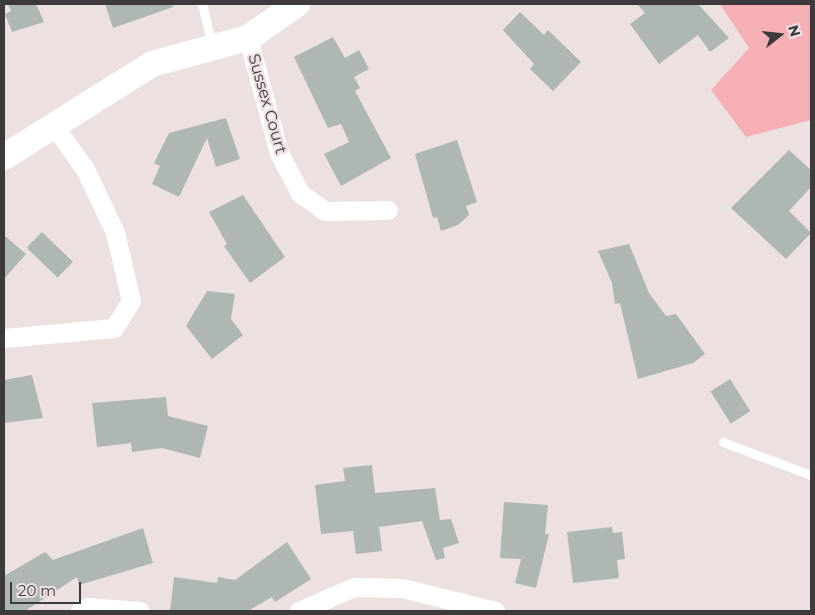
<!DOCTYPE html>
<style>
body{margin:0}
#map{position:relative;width:815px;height:615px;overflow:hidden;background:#ece0e0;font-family:Montserrat,sans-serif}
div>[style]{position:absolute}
.green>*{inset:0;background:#f6afb5}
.building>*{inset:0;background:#aeb7b1;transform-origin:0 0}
.service>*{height:9px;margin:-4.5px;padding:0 4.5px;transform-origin:4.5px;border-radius:4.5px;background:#fff}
.minor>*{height:19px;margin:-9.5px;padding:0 9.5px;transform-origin:9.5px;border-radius:9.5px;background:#fff}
.secondary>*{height:26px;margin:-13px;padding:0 13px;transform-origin:13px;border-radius:13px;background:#fff}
span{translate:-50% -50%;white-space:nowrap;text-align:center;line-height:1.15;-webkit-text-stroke:4.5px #ece0e0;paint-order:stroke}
.street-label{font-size:16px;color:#3e393a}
.frame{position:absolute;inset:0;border:5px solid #3e393a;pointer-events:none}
.north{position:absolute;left:755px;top:10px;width:50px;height:50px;-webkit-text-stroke:4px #ece0e0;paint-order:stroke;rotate:74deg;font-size:14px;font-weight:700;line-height:20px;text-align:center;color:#3e393a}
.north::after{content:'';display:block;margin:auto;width:18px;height:22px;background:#3e393a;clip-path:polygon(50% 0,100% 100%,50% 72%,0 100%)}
.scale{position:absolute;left:10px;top:582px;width:71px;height:22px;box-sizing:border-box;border:2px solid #3e393a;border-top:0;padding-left:6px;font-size:15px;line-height:18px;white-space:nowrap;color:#3e393a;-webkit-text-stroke:4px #ece0e0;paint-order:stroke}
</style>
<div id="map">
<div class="green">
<i style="clip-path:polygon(720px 4px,811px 4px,811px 120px,746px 137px,711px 90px,749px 48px)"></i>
</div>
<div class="building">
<i style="clip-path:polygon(8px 4px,36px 4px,44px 22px,12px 32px,5px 14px,11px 11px)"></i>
<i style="clip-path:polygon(105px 4px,173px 4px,173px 7px,113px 28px)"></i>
<i style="clip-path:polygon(637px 4px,698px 4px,729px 38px,710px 52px,698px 35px,659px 64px,630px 24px,645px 13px)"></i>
<i style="clip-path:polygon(520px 12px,544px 35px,548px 30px,581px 62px,553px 91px,530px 69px,534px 64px,503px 30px)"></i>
<i style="clip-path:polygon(333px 37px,345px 58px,359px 50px,369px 69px,354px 77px,360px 88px,355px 91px,391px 158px,341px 186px,324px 154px,349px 142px,341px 124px,328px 128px,294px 57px)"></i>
<i style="clip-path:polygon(226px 118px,240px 159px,216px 167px,207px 138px,179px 197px,152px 184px,160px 166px,154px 163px,169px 133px)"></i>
<i style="clip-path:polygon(457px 140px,477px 202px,466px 206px,469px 215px,458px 225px,441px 231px,437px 217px,433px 218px,415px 154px)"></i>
<i style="clip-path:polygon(789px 150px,811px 170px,811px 187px,789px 211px,811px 233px,786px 259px,731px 208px)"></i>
<i style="clip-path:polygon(243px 195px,285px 257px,250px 283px,224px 246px,227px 244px,209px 212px)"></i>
<i style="left:42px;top:232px;width:43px;height:22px;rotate:44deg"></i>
<i style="clip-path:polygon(4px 235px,26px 254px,4px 279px)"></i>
<i style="clip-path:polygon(629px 244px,649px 293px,666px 316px,676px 314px,705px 354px,693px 363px,638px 379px,620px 303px,615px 304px,612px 283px,598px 251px)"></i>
<i style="clip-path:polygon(207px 291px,235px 294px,231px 319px,243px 335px,212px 359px,186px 326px)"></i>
<i style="clip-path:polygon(32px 375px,43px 418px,4px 423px,4px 380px)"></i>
<i style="left:730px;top:379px;width:38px;height:23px;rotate:58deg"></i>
<i style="clip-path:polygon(166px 397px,168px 416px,208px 426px,200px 458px,162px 448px,132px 452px,131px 443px,97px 447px,92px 403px)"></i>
<i style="clip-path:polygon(372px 465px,375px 493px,435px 488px,440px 520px,451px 519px,459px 543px,443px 548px,445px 558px,436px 560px,422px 521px,379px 527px,382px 551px,356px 554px,353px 531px,321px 534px,315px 485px,345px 481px,343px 468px)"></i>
<i style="clip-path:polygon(504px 502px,548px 505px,545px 534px,549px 534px,536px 588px,515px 583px,521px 559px,500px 558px)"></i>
<i style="clip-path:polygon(612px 527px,613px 533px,622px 532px,625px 559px,617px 560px,619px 578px,573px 583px,567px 532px)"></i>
<i style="clip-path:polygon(143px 528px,153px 563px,79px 585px,77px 577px,25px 611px,4px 611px,4px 576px,45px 552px,53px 560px)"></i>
<i style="clip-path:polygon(287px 542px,311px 579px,275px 602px,272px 597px,248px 611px,170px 611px,174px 577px,217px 583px,218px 577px,235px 580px)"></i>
</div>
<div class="service">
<i style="left:202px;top:4px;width:42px;rotate:76.3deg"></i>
<i style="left:723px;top:442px;width:94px;rotate:20.6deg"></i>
</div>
<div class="minor">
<i style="left:248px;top:38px;width:119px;rotate:74.9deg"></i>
<i style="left:279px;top:153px;width:45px;rotate:62.3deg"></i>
<i style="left:300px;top:193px;width:31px;rotate:36deg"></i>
<i style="left:325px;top:211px;width:63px;rotate:-0.9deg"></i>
<i style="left:4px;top:338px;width:110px;rotate:-5.2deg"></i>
<i style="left:114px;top:328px;width:32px;rotate:-58deg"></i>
<i style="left:131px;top:301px;width:71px;rotate:-103.1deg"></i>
<i style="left:115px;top:232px;width:70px;rotate:-115.5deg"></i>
<i style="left:85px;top:169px;width:57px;rotate:-125.7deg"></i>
<i style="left:80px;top:611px;width:9px;rotate:-27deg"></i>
<i style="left:88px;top:607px;width:52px;rotate:4.4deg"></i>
<i style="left:299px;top:611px;width:60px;rotate:-23.6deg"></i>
<i style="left:354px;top:587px;width:48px;rotate:1.2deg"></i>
<i style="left:402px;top:588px;width:96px;rotate:13.9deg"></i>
</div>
<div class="secondary">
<i style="left:4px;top:157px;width:175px;rotate:-32.1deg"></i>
<i style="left:152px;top:64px;width:99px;rotate:-15.2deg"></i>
<i style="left:248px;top:38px;width:60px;rotate:-34.8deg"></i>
</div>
<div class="street-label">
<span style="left:267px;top:104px;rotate:74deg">Sussex Court</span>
</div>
<div class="frame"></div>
<div class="north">N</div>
<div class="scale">20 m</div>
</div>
